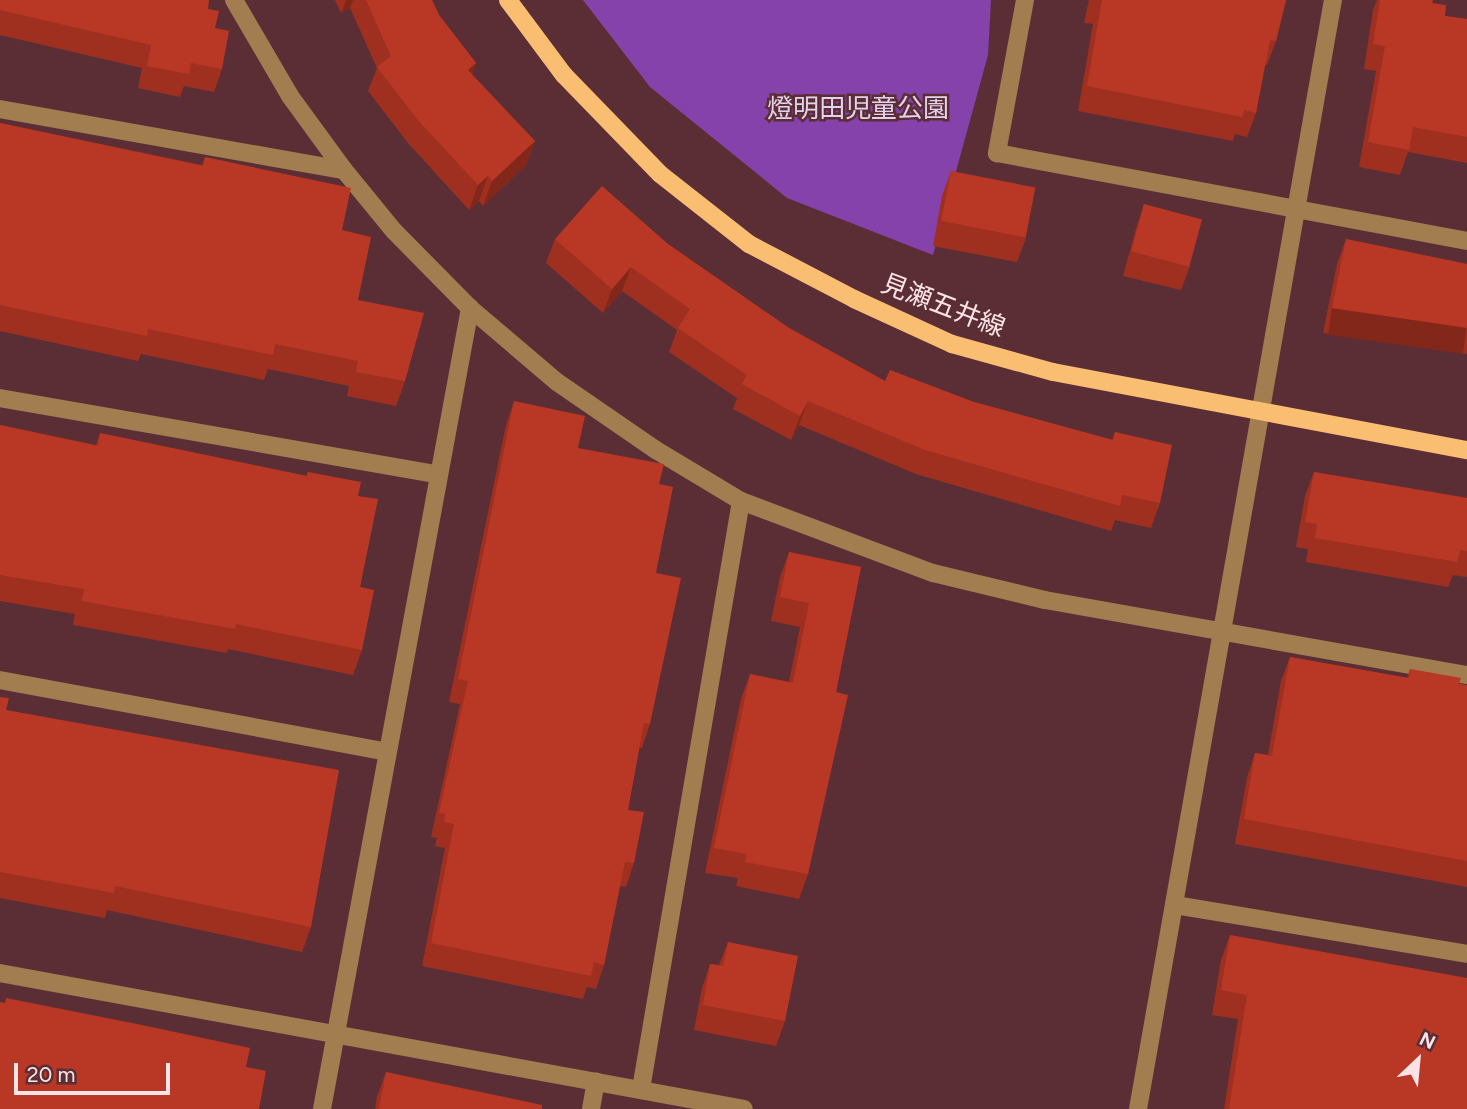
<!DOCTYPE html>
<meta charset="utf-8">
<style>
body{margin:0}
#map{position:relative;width:1467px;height:1109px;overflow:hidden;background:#5b2e35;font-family:Figtree,"Noto Sans JP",sans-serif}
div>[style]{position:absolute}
.green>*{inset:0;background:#8542ab}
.minor>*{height:18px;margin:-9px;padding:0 9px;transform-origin:9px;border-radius:9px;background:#a27d50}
.major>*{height:18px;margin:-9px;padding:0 9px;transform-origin:9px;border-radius:9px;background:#fabe73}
.wall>*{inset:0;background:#9f3020}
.shaded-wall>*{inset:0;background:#82271a;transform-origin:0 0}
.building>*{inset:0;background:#b93825;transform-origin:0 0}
span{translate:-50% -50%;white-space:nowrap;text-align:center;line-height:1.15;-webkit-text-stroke:5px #5b2e35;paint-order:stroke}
.park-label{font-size:26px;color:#e2d2ed}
.street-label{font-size:26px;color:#fbe3e6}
.north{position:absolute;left:1383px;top:1025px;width:70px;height:70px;-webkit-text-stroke:5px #5b2e35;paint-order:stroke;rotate:26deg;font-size:19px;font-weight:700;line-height:28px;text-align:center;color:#fbe3e6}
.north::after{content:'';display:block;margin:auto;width:24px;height:32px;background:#fbe3e6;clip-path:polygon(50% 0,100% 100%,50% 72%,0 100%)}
.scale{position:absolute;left:14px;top:1063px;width:156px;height:32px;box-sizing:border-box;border:4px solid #fbe3e6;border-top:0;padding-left:9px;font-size:21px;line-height:24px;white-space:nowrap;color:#fbe3e6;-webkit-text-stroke:5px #5b2e35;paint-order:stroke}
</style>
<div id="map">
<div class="green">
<i style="clip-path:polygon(583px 0,991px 0,988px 55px,933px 255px,787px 198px,650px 87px)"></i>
</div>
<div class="minor">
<i style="left:234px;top:0;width:111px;rotate:59.7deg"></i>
<i style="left:290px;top:96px;width:92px;rotate:53.9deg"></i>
<i style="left:344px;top:170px;width:79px;rotate:50.7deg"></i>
<i style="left:394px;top:231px;width:108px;rotate:45.4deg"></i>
<i style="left:470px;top:308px;width:114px;rotate:40.4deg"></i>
<i style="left:557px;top:382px;width:120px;rotate:34.5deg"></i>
<i style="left:656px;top:450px;width:99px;rotate:31deg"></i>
<i style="left:741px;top:501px;width:205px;rotate:20.6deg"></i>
<i style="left:933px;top:573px;width:115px;rotate:13.6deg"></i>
<i style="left:1045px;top:600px;width:429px;rotate:10.1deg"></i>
<i style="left:1025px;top:0;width:156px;rotate:100.4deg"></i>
<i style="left:997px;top:153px;width:478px;rotate:10.6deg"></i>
<i style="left:0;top:109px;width:349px;rotate:10.1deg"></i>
<i style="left:0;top:398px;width:444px;rotate:9.9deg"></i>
<i style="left:0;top:680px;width:394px;rotate:10.5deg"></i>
<i style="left:1175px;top:905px;width:296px;rotate:9.5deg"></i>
<i style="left:0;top:973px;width:756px;rotate:10.36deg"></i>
<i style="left:641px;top:1089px;width:596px;rotate:-80.35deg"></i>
<i style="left:322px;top:1109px;width:815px;rotate:-79.53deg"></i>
<i style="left:591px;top:1109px;width:28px;rotate:-80deg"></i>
<i style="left:1138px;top:1109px;width:1126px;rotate:-80.03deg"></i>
</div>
<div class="major">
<i style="left:508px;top:0;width:94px;rotate:53.3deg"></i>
<i style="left:564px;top:75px;width:138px;rotate:45.9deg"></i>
<i style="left:660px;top:174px;width:113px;rotate:38.2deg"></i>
<i style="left:749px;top:244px;width:119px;rotate:27.6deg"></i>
<i style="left:854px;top:299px;width:108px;rotate:24.7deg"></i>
<i style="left:952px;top:344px;width:105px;rotate:15.5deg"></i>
<i style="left:1053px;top:372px;width:421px;rotate:10.7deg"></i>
</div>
<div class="wall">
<i style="clip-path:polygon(0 0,208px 9px,215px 28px,222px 69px,214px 92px,184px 86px,180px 97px,138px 88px,142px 68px,0 35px)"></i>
<i style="clip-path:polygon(335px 0,432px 0,439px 15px,476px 63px,472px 75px,535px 141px,526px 165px,483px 206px,479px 201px,469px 210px,408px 143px,368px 91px,377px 68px,350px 8px,341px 13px)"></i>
<i style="clip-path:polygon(1089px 0,1286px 0,1276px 41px,1267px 65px,1265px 65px,1256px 113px,1247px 137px,1235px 134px,1233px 141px,1078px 111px,1093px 24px,1084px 23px)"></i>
<i style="clip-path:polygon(1377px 0,1433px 0,1432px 3px,1445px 16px,1467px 19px,1467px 163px,1408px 152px,1400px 175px,1359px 167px,1376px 71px,1364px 69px,1373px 10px)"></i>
<i style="clip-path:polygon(0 123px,202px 165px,205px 157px,342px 230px,358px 300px,405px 381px,396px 406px,347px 396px,349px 386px,268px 369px,264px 380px,141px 354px,138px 361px,0 331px)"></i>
<i style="clip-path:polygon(951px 171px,1026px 238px,1017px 262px,933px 246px,942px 196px)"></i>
<i style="clip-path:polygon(1144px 204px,1190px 266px,1181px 290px,1123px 276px,1136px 229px)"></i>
<i style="clip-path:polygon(555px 239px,668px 244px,789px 328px,885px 381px,974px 402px,1112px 440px,1115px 432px,1160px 503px,1151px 528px,1115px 520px,1111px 531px,916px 474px,799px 425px,791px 440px,733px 409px,737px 398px,669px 352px,677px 330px,622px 291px,603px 313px,546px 263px)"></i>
<i style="clip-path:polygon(1346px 239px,1467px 264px,1467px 354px,1323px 333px,1337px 264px)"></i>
<i style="clip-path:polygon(514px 401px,578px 448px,659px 484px,650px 724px,642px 748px,639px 748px,628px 810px,634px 863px,626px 887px,620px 886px,604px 965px,596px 989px,587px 987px,583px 999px,422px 966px,445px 848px,435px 846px,437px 838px,431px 837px,460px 704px,449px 702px,506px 425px)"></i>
<i style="clip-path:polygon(0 425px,96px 445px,100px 433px,306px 476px,308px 472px,358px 496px,362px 650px,353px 675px,228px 649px,227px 653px,73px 625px,75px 614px,0 601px)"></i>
<i style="clip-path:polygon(1314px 472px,1467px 498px,1467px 577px,1453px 575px,1448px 587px,1306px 562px,1308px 549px,1296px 547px,1305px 496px)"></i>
<i style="clip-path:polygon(789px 552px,861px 567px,836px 692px,808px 874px,799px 899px,736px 886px,738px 878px,705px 873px,741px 699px,750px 674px,789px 682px,800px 627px,771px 621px,780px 577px)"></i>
<i style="clip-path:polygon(1290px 657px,1407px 678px,1410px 669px,1459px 684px,1467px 685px,1467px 887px,1235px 844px,1247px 778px,1255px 753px,1268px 755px,1281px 681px)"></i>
<i style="clip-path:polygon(0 697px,6px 710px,311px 927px,302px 952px,107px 910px,105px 918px,0 898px)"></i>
<i style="clip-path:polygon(1230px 935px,1467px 1109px,1224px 1109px,1238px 1019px,1212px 1015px,1221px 960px)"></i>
<i style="clip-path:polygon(728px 942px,785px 1021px,776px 1046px,694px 1030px,702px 988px,710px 964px,719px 965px)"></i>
<i style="clip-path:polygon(386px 1072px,542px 1109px,375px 1109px,377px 1097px)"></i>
</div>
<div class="shaded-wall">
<i style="clip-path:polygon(346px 0,353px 0,350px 8px,341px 13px)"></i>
<i style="clip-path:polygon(476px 63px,467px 88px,468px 70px)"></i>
<i style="clip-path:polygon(535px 141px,526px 165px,483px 206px,492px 181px)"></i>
<i style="clip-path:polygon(488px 176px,479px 201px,469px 210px,478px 185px)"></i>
<i style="clip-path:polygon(631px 267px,622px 291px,603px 313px,612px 289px)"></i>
<i style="left:1332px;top:308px;width:136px;height:27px;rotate:8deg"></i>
<i style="clip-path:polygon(808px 401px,799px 425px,791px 440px,800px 416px)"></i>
</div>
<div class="building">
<i style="clip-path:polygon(0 0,209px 0,208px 9px,219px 11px,215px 28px,229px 31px,222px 69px,191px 63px,189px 74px,147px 66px,151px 45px,0 10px)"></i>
<i style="clip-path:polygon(366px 0,432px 0,439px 15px,476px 63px,468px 70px,535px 141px,492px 181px,488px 176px,478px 185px,417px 119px,377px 67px,391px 56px)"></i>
<i style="clip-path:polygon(1102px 0,1286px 0,1276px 41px,1270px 40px,1256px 113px,1244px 110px,1242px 117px,1087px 86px)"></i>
<i style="clip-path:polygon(1380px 0,1433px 0,1432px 3px,1446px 5px,1445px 16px,1467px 19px,1467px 137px,1413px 127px,1409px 150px,1368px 142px,1385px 46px,1373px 44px)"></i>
<i style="clip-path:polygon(0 123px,203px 166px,205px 157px,351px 188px,342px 230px,371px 237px,358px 300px,424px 313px,405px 381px,356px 372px,358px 361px,275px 344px,273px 355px,148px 329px,147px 336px,0 305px)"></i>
<i style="left:951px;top:171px;width:86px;height:51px;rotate:11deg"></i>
<i style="clip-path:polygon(602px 186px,668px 244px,789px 328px,885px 381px,890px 370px,974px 402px,1113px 440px,1115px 432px,1172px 445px,1160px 503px,1122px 495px,1120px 506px,925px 450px,808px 401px,800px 416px,742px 384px,747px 375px,678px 328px,690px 309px,631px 267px,612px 289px,555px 239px)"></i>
<i style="left:1144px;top:204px;width:60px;height:49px;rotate:15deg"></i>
<i style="clip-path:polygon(1346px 239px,1467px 264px,1467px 328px,1332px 308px)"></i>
<i style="clip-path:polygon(514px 401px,585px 416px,578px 448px,664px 464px,659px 484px,673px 487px,656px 573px,681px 578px,650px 724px,644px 723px,628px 810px,644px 812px,634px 863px,625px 862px,604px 965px,594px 962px,591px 976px,431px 943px,454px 824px,444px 822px,445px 814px,439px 813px,468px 681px,458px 679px)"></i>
<i style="clip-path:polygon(0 425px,98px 446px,100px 433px,307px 476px,308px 472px,361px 482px,358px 496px,378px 499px,360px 587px,374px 590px,362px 650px,236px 624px,235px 629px,82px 601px,84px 589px,0 575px)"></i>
<i style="clip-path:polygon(1314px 472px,1467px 498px,1467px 551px,1460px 550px,1457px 562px,1315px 538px,1317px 524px,1305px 522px)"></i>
<i style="clip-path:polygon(789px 552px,861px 567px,836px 692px,848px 695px,808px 874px,745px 862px,747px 854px,714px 848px,750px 674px,793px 683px,809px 603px,780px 597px)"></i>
<i style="clip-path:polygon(1290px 657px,1409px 678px,1410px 669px,1461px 678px,1459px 684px,1467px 685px,1467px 861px,1244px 819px,1255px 753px,1272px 756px)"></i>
<i style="clip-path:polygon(0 697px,9px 698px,6px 710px,339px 770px,311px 927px,115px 886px,114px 893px,0 872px)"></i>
<i style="clip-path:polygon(1230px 935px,1467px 978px,1467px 1109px,1229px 1109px,1247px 995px,1221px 990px)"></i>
<i style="clip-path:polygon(728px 942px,798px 956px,785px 1021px,703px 1005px,710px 964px,723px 966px)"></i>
<i style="clip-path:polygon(6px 998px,142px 1025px,250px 1048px,246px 1067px,266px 1071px,259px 1109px,0 1109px,0 1002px,5px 1003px)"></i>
<i style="clip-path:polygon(386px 1072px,542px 1105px,542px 1109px,379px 1109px)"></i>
</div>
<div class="park-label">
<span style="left:858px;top:109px">燈明田児童公園</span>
</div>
<div class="street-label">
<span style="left:943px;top:306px;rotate:21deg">見瀬五井線</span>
</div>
<div class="north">N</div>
<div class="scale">20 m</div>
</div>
